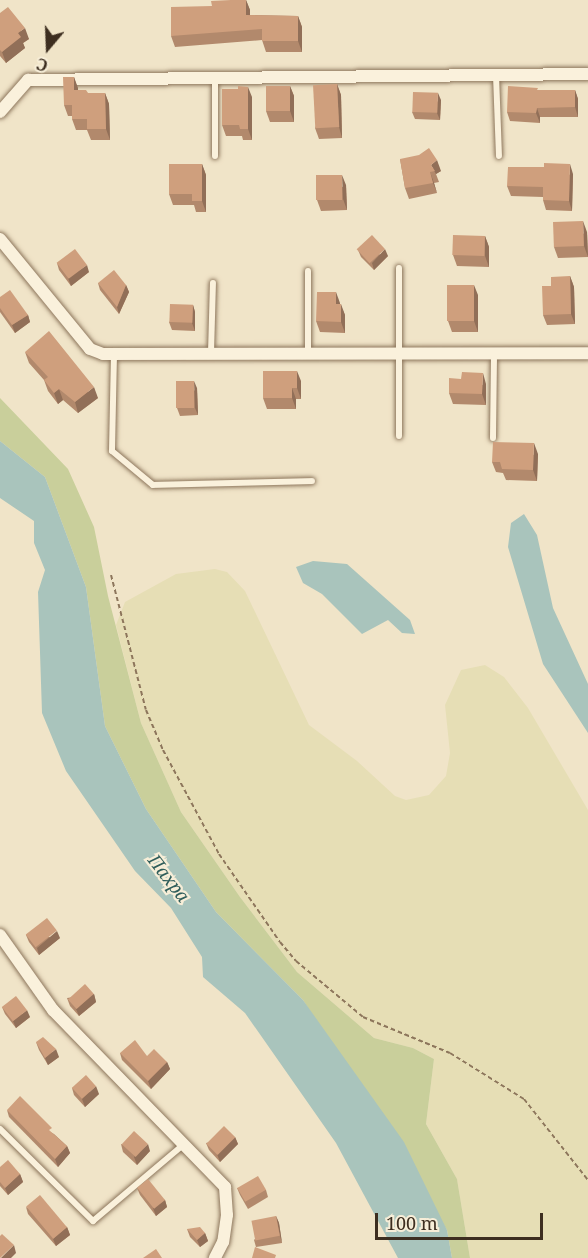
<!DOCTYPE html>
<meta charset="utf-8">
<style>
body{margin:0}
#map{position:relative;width:588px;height:1258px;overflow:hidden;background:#f0e4c8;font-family:"Noto Serif",serif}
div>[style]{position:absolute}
.farmland>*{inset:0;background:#e6deb5}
.green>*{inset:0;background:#c9cf9b}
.water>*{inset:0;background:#a9c4bc}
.path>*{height:2px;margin-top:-1px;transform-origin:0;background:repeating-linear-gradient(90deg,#8d765c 0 4.5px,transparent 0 7.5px)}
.roads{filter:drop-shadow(0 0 2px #8d765c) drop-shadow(0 0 2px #8d765c)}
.service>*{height:6px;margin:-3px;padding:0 3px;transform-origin:3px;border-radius:3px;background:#faf1dc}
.minor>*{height:12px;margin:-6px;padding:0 6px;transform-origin:6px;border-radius:6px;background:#faf1dc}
.wall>*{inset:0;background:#b2896c}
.shaded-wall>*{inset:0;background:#916f58}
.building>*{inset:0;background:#cf9f7d;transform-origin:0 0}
span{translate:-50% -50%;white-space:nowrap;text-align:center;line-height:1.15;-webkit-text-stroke:4.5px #f7eed8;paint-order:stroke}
.water-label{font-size:18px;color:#2f5d5a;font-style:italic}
.north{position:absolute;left:18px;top:18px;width:60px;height:60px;-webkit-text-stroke:4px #f7eed8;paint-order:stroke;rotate:199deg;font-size:16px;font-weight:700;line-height:24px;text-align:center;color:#3d2e20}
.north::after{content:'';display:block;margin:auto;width:21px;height:27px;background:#3d2e20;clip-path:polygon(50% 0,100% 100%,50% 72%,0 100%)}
.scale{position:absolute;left:375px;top:1213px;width:168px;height:27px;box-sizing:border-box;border:3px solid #3d2e20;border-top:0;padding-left:8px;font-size:18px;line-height:21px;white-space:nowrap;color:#3d2e20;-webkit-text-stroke:4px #f7eed8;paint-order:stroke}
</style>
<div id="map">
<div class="farmland">
<i style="clip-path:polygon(215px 569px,227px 572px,245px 591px,309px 725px,357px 761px,395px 796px,406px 800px,429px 795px,446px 776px,450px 753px,445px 705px,461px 670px,485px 665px,504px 677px,528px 708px,588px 810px,588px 1258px,470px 1258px,457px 1179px,426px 1124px,434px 1059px,413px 1048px,374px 1038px,297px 972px,240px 897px,181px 812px,141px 723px,116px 625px,125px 602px,176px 574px)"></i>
</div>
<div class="green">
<i style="clip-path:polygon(0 398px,68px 469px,94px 527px,108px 596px,141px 723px,181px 812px,240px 897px,297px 972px,374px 1038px,413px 1048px,434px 1059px,426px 1124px,457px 1179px,470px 1258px,452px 1258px,447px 1230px,303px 1000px,216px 912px,146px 809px,105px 726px,86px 587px,45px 477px,0 441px)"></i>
</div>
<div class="water">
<i style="clip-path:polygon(0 441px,45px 477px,86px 587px,105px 726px,146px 809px,216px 912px,303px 1000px,404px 1142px,447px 1230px,452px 1258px,398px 1258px,336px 1143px,245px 1013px,203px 977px,202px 957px,171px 908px,135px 871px,66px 771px,42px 713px,38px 592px,45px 570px,34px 543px,34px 521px,0 498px)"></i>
<i style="clip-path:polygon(524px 514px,537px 535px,553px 608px,588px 684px,588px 733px,543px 664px,508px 547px,511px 523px)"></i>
<i style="clip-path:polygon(313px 561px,347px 564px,410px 620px,415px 634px,402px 633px,388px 620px,362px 634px,322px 594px,303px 583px,296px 567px)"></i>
</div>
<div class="path">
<i style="left:111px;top:575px;width:139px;rotate:75.5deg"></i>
<i style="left:146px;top:710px;width:43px;rotate:67deg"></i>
<i style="left:163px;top:750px;width:118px;rotate:61.7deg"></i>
<i style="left:219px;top:854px;width:107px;rotate:55.3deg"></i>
<i style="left:280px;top:942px;width:25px;rotate:50deg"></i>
<i style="left:296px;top:961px;width:87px;rotate:39.9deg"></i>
<i style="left:363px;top:1017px;width:94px;rotate:22.5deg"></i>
<i style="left:450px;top:1053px;width:87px;rotate:31.9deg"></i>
<i style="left:524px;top:1099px;width:103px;rotate:51.7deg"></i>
</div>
<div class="roads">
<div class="service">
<i style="left:496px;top:75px;width:81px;rotate:87.9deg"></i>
<i style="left:215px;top:156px;width:77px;rotate:-90deg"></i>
<i style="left:399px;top:268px;width:168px;rotate:90deg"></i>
<i style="left:211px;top:353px;width:70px;rotate:-88.4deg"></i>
<i style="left:308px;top:353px;width:82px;rotate:-90deg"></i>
<i style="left:114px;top:354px;width:97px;rotate:91.2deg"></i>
<i style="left:112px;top:451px;width:53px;rotate:39.7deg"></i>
<i style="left:153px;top:485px;width:159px;rotate:-1.4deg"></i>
<i style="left:493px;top:438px;width:85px;rotate:-89.3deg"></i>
<i style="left:0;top:1129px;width:131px;rotate:44.7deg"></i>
<i style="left:93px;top:1221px;width:119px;rotate:-40.2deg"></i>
</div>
<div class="minor">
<i style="left:0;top:112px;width:43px;rotate:-48.8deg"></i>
<i style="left:28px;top:80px;width:560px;rotate:-0.61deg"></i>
<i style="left:0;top:239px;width:142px;rotate:50.7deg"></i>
<i style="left:90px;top:349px;width:14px;rotate:21deg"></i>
<i style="left:103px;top:354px;width:485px;rotate:-0.1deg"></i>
<i style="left:0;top:935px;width:92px;rotate:54.8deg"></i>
<i style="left:53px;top:1010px;width:247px;rotate:45.8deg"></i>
<i style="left:225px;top:1187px;width:28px;rotate:86deg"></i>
<i style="left:227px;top:1215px;width:27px;rotate:98deg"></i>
<i style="left:223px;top:1242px;width:18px;rotate:117deg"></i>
</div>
</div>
<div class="wall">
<i style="clip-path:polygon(246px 0,250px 10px,250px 15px,298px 16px,302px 27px,302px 52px,266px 52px,262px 40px,175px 47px,171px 36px,212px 6px)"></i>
<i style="clip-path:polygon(0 13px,29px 39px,23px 43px,25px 48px,6px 63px,0 56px)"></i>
<i style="clip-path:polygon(74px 77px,78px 90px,88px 93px,105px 93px,109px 104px,110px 140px,91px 140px,87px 130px,76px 130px,72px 119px,72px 116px,68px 116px,64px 105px)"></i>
<i style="clip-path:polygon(337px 84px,341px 95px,342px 138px,319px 139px,315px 128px)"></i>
<i style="clip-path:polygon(290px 86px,294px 96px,294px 122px,270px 122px,266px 111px)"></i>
<i style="clip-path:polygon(539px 90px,575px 90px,578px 99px,578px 117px,540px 117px,540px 123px,510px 121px,507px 112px)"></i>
<i style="clip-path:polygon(252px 97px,252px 140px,243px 140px,242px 136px,226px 136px,222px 125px)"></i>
<i style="clip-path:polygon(441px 100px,440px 120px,415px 119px,412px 112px)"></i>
<i style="clip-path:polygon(400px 159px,441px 171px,436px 174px,439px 182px,434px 183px,437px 193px,409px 199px,405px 188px)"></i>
<i style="clip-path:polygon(202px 164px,206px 175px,206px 212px,196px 212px,194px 205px,173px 205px,169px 194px)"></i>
<i style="clip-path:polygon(573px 174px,572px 211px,546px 210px,543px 200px,543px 197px,511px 196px,507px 186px)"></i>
<i style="clip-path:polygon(346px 185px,347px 210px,321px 211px,317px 200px)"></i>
<i style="clip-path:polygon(587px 232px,588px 257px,558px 258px,554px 247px)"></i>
<i style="clip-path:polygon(485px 236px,489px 247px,489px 267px,457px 266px,453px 255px)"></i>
<i style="clip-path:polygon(358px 250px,388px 256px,374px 270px,361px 257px)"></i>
<i style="clip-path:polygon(57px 263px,89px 272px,71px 286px,59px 270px)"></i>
<i style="clip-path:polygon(570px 276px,574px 287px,575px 324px,547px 325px,543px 315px,551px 286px)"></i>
<i style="clip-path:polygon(98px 283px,126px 285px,129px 292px,119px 314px,100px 290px)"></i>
<i style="clip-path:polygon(478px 295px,478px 332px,452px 332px,448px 321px)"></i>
<i style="clip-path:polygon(0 297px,28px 315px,30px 322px,15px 333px,0 312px)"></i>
<i style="clip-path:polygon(340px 304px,345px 315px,345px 333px,320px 332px,316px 321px)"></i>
<i style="clip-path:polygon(193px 305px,195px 312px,195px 331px,172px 330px,169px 322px)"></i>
<i style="clip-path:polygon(25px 352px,98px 398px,78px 413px,63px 400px,58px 404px,48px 391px,44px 380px,29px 363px)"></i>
<i style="clip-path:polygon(301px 381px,301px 399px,296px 399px,296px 409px,267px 409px,263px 398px)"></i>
<i style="clip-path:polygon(486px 384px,486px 405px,453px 404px,449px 393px)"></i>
<i style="clip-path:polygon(197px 388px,198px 415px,180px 416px,177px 408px)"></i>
<i style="clip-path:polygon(538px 454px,537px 481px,506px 480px,503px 473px,496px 472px,492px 462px)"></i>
<i style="clip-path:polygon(26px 935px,60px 938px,39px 955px,29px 942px)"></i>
<i style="clip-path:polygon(94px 994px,96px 1002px,79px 1016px,70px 1006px,67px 998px)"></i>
<i style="clip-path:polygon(2px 1007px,30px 1017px,16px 1028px,5px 1014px)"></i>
<i style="clip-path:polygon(36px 1042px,59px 1057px,48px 1065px,39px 1050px)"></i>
<i style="clip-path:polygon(120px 1053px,147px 1056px,167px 1062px,170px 1069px,151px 1089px,122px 1060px)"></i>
<i style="clip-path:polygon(72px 1088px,99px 1094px,85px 1107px,74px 1095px)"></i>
<i style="clip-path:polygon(7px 1110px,54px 1134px,67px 1146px,70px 1153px,58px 1167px,9px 1117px)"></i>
<i style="clip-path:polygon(235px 1137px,238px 1144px,220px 1162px,209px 1150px,206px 1143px)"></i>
<i style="clip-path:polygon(121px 1144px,150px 1151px,137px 1165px,123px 1152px)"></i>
<i style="clip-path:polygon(0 1167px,20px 1174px,23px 1182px,8px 1195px,0 1186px)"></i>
<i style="clip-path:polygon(137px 1188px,165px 1200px,167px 1207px,156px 1216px,140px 1195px)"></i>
<i style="clip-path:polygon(237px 1188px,266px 1190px,268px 1197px,248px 1209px,240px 1195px)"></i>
<i style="clip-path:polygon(26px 1207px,67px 1227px,70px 1235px,56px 1246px,28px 1214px)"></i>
<i style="clip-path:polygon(276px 1216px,279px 1223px,282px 1243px,256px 1247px,254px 1240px)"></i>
<i style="clip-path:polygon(187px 1229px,205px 1233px,208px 1241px,200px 1247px,190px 1237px)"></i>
</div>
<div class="shaded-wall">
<i style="clip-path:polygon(246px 0,250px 10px,250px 26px,246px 15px)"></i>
<i style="clip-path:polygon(298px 16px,302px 27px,302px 52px,298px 41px)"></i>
<i style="clip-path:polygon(25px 28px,29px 39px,23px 43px,25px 48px,6px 63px,2px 52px,18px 33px)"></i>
<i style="clip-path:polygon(74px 77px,78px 88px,78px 101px,74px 90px)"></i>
<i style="clip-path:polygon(337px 84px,341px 95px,342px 138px,339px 127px)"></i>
<i style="clip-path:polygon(290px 86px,294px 96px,294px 122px,290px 111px)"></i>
<i style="clip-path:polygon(248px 87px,252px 97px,252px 140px,248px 129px)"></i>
<i style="clip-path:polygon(575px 90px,578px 99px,578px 117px,575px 107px)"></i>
<i style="clip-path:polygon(105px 93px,109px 104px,110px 140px,106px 129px)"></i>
<i style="clip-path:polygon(438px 93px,441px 100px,440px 120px,437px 113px)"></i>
<i style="clip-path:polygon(537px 108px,540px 117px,540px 123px,536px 113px)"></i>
<i style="clip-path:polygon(437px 160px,441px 171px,436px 174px,431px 165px)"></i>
<i style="clip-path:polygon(202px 164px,206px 175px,206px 212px,202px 201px)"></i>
<i style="clip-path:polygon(570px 164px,573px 174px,572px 211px,569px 201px)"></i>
<i style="clip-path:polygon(430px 172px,434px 183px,437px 193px,433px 183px)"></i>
<i style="clip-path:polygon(342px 175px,346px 185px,347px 210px,343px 199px)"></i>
<i style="clip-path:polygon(583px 221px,587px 232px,588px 257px,584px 246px)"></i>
<i style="clip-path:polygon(485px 236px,489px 247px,489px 267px,485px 256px)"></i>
<i style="clip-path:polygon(385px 249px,388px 256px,374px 270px,372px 263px)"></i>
<i style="clip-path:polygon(87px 265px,89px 272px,71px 286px,68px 278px)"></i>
<i style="clip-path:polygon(570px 276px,574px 287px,575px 324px,571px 314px)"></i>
<i style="clip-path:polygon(126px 285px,129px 292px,119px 314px,117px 307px)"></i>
<i style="clip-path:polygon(474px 285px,478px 295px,478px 332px,474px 321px)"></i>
<i style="clip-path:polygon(336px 292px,340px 303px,340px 315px,336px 304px)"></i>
<i style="clip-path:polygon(341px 304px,345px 315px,345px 333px,341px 322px)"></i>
<i style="clip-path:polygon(193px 305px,195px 312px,195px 331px,192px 323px)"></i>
<i style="clip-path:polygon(28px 315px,30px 322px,15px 333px,12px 325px)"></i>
<i style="clip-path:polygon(297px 371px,301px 381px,301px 399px,297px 388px)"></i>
<i style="clip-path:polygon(483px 373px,486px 384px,486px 405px,482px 394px)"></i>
<i style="clip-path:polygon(194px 381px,197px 388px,198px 415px,195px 408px)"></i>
<i style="clip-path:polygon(94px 387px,98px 398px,78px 413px,75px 402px)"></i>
<i style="clip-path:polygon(292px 388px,296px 399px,296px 409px,292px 398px)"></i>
<i style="clip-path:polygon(59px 389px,63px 400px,58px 404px,54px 393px)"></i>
<i style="clip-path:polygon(534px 443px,538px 454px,537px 481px,533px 470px)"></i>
<i style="clip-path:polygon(57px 931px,60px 938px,39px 955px,37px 948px)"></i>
<i style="clip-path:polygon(94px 994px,96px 1002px,79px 1016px,76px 1009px)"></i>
<i style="clip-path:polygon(27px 1010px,30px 1017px,16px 1028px,13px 1021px)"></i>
<i style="clip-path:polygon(56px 1049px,59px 1057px,48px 1065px,45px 1058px)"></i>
<i style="clip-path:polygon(167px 1062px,170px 1069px,151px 1089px,148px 1081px)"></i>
<i style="clip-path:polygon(96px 1086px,99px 1094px,85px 1107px,82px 1099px)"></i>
<i style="clip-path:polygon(235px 1137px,238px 1144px,220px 1162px,217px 1154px)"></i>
<i style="clip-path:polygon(148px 1144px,150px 1151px,137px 1165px,134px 1157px)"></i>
<i style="clip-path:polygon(67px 1146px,70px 1153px,58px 1167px,55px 1159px)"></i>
<i style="clip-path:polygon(20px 1174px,23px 1182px,8px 1195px,5px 1188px)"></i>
<i style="clip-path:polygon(165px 1200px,167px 1207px,156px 1216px,153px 1208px)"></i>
<i style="clip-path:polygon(276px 1216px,279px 1223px,282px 1243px,280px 1236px)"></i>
<i style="clip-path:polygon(67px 1227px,70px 1235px,56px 1246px,53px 1239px)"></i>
<i style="clip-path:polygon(205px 1233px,208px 1241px,200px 1247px,197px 1240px)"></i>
<i style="clip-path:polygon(14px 1245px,16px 1253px,11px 1258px,1px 1258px)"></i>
</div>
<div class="building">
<i style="clip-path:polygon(231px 0,246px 0,246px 15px,298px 16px,298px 41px,262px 41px,262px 29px,171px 36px,171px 7px,212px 6px,211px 1px)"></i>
<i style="clip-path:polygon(8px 7px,25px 28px,18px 33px,21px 37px,2px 52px,0 50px,0 13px)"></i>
<i style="clip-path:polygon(63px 77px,74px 77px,74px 90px,86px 90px,88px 93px,105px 93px,106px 129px,87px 129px,87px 119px,72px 119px,72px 105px,64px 105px)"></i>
<i style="left:337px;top:84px;width:43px;height:24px;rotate:87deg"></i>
<i style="clip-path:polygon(238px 86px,248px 87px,248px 129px,240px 129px,239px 125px,222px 125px,222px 89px,238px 89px)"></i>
<i style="left:266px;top:86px;width:24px;height:25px"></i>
<i style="clip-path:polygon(508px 86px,538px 88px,537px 90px,575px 90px,575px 107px,537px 108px,536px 113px,507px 112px)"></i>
<i style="left:413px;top:92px;width:25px;height:20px;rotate:2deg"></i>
<i style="clip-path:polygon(429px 148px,437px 160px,431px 165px,435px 171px,430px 172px,433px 183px,405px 188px,400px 159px,419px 155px)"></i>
<i style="clip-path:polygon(544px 163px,570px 164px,569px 201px,543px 200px,543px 187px,507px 186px,508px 167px,544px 167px)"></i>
<i style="clip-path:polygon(169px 164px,202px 164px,202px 201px,192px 201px,192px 194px,169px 194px)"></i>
<i style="left:316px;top:175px;width:26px;height:25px"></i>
<i style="left:583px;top:221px;width:25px;height:30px;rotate:88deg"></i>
<i style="left:372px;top:235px;width:19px;height:21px;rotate:47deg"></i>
<i style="left:453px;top:235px;width:32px;height:20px;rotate:2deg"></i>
<i style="left:75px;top:249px;width:20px;height:23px;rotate:53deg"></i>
<i style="clip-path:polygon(114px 270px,126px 285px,117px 307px,98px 283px)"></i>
<i style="clip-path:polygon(570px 276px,571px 314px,543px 315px,542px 286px,551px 286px,551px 277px)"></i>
<i style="left:447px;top:285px;width:27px;height:36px"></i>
<i style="clip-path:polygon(10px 290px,28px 315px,12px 325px,0 308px,0 297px)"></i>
<i style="clip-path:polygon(317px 292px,336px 292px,336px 304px,341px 304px,341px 322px,316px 321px)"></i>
<i style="left:170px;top:304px;width:23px;height:18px;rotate:2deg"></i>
<i style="clip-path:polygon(49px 331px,94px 387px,75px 402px,59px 389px,54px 393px,44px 380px,48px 377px,25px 352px)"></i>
<i style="clip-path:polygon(263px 371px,297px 371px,297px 388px,292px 388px,292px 398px,263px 398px)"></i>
<i style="clip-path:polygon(462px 372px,483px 373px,482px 394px,449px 393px,449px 378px,461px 379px)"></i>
<i style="left:176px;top:381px;width:18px;height:27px"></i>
<i style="clip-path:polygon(493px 442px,534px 443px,533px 470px,502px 469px,500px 462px,492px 462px)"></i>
<i style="left:47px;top:918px;width:16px;height:27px;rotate:52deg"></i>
<i style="left:85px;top:984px;width:13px;height:23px;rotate:48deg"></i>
<i style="left:16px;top:996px;width:18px;height:18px;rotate:52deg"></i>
<i style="clip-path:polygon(43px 1037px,56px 1049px,45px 1058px,36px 1042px)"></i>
<i style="clip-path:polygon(135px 1040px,147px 1056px,154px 1049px,167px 1062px,148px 1081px,120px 1053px)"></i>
<i style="left:86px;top:1075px;width:15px;height:19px;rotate:48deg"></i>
<i style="clip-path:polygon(20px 1096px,52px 1128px,49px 1130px,67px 1146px,55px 1159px,7px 1110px)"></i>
<i style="left:224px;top:1126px;width:16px;height:25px;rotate:45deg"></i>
<i style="left:134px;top:1131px;width:19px;height:18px;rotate:43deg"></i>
<i style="clip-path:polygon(8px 1160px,20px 1174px,5px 1188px,0 1182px,0 1167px)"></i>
<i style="left:258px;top:1176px;width:16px;height:24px;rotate:60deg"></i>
<i style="left:148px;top:1179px;width:27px;height:14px;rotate:51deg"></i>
<i style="left:40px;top:1195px;width:42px;height:18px;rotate:50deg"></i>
<i style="left:276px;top:1216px;width:20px;height:25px;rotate:79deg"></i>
<i style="clip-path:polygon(200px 1227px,205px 1233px,197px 1240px,187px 1229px)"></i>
<i style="clip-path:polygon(2px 1234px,14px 1245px,0 1258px,0 1236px)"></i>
<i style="clip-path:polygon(255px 1247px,276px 1255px,275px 1258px,252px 1258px)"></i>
<i style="clip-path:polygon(156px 1249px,162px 1258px,143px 1258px)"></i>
</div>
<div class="water-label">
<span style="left:169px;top:878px;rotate:52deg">Пахра</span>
</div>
<div class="north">С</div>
<div class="scale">100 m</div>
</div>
